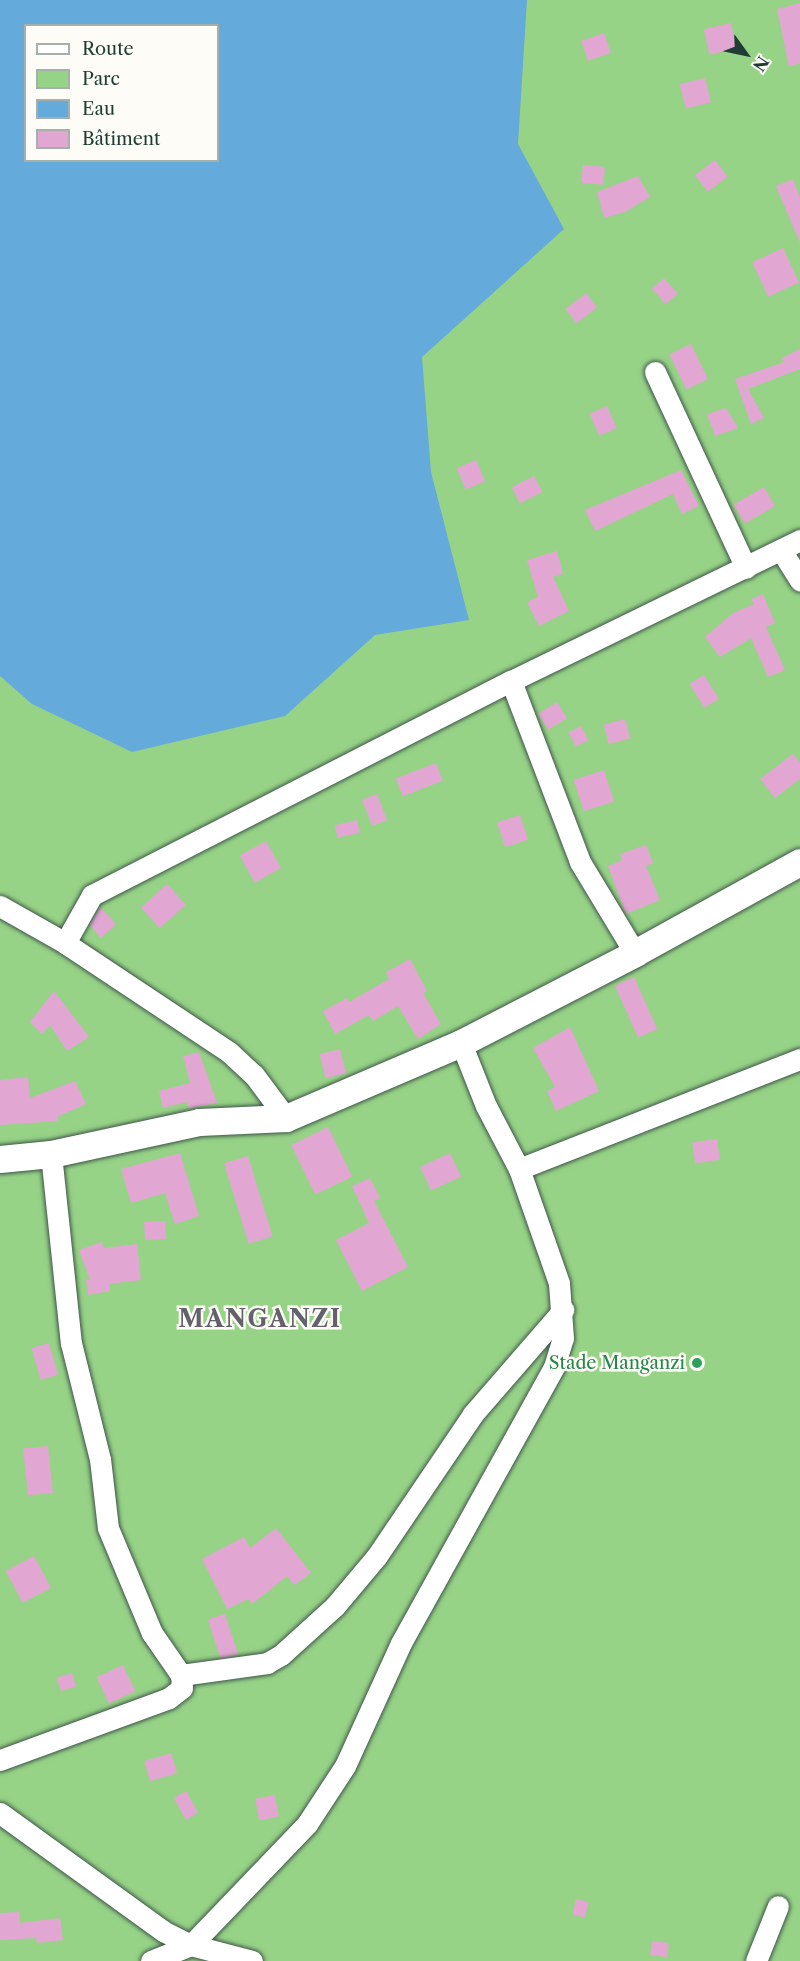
<!DOCTYPE html>
<meta charset="utf-8">
<style>
body{margin:0}
#map{position:relative;width:800px;height:1961px;overflow:hidden;background:#f4e3c9;font-family:"Libre Caslon Text",serif}
div>[style]{position:absolute}
.green>*{inset:0;background:#97d387}
.water>*{inset:0;background:#64aada}
.building>*{inset:0;background:#e2a6d3;transform-origin:0 0}
.roads{filter:drop-shadow(0 0 2px #3f564a) drop-shadow(0 0 2px #3f564a)}
.minor>*{height:21px;margin:-10.5px;padding:0 10.5px;transform-origin:10.5px;border-radius:10.5px;background:#fff}
.major>*{height:27px;margin:-13.5px;padding:0 13.5px;transform-origin:13.5px;border-radius:13.5px;background:#fff}
.dots>*{width:16px;height:16px;translate:-50% -50%;box-sizing:border-box;border:3px solid #fdfcf7;border-radius:50%}
span{translate:-50% -50%;white-space:nowrap;text-align:center;line-height:1.15;-webkit-text-stroke:5px #fdfcf7;paint-order:stroke}
.leisure-label{font-size:18px;color:#27864d}
.right{translate:-100% -50%;text-align:right}
.district-label{font-size:24px;color:#63626c;font-weight:700;letter-spacing:1.5px}
.legend{position:absolute;left:24px;top:24px;width:195px;height:138px;box-sizing:border-box;background:#fdfcf7;border:2px solid #a4b0a9;margin:0;padding:8px 10px;list-style:none;font-size:18px;color:#1f3d34}
.legend li{display:flex;align-items:center;gap:12px;height:30px}
.legend b{width:30px;border:2px solid #a4b0a9}
.north{position:absolute;left:716px;top:24px;width:60px;height:60px;-webkit-text-stroke:4px #fdfcf7;paint-order:stroke;rotate:123deg;font-size:16px;font-weight:700;line-height:24px;text-align:center;color:#1f3d34}
.north::after{content:'';display:block;margin:auto;width:21px;height:27px;background:#1f3d34;clip-path:polygon(50% 0,100% 100%,50% 72%,0 100%)}
</style>
<div id="map">
<div class="green">
<i style="clip-path:polygon(evenodd,0 0,800px 0,800px 1961px,0 1961px,0 0,26px 26px,218px 26px,218px 160px,26px 160px,26px 26px)"></i>
</div>
<div class="water">
<i style="clip-path:polygon(evenodd,0 0,527px 0,518px 144px,564px 229px,422px 357px,431px 472px,469px 620px,375px 635px,285px 716px,132px 752px,32px 704px,0 676px,0 0,26px 26px,218px 26px,218px 160px,26px 160px,26px 26px)"></i>
</div>
<div class="building">
<i style="clip-path:polygon(800px 3px,800px 63px,789px 67px,777px 9px)"></i>
<i style="left:731px;top:23px;width:26px;height:28px;rotate:77deg"></i>
<i style="left:604px;top:33px;width:21px;height:24px;rotate:71deg"></i>
<i style="left:705px;top:78px;width:25px;height:26px;rotate:76deg"></i>
<i style="left:715px;top:160px;width:21px;height:25px;rotate:53deg"></i>
<i style="left:583px;top:165px;width:22px;height:18px;rotate:5deg"></i>
<i style="clip-path:polygon(638px 176px,650px 197px,625px 212px,604px 218px,597px 192px)"></i>
<i style="clip-path:polygon(793px 179px,800px 198px,800px 243px,776px 186px)"></i>
<i style="left:783px;top:248px;width:38px;height:34px;rotate:65deg"></i>
<i style="left:664px;top:278px;width:21px;height:16px;rotate:49deg"></i>
<i style="left:586px;top:293px;width:18px;height:26px;rotate:52deg"></i>
<i style="left:691px;top:344px;width:39px;height:24px;rotate:64deg"></i>
<i style="clip-path:polygon(800px 349px,800px 369px,748px 389px,764px 418px,751px 424px,735px 379px,784px 362px,782px 358px)"></i>
<i style="left:607px;top:406px;width:24px;height:19px;rotate:66deg"></i>
<i style="clip-path:polygon(726px 408px,738px 428px,715px 436px,707px 414px)"></i>
<i style="left:476px;top:460px;width:23px;height:21px;rotate:67deg"></i>
<i style="clip-path:polygon(681px 470px,699px 506px,682px 514px,673px 494px,595px 531px,585px 510px)"></i>
<i style="left:534px;top:476px;width:18px;height:25px;rotate:63deg"></i>
<i style="left:764px;top:487px;width:22px;height:35px;rotate:60deg"></i>
<i style="clip-path:polygon(557px 551px,563px 574px,553px 577px,569px 611px,539px 626px,527px 602px,538px 597px,527px 560px)"></i>
<i style="clip-path:polygon(763px 594px,775px 623px,766px 627px,785px 670px,768px 677px,751px 638px,720px 657px,705px 637px,733px 613px,754px 604px,751px 599px)"></i>
<i style="left:704px;top:675px;width:28px;height:17px;rotate:58deg"></i>
<i style="left:557px;top:702px;width:19px;height:22px;rotate:58deg"></i>
<i style="left:625px;top:719px;width:20px;height:22px;rotate:75deg"></i>
<i style="left:581px;top:726px;width:16px;height:14px;rotate:63deg"></i>
<i style="clip-path:polygon(793px 754px,800px 763px,800px 779px,775px 798px,760px 779px)"></i>
<i style="left:436px;top:763px;width:19px;height:43px;rotate:69deg"></i>
<i style="left:604px;top:770px;width:33px;height:32px;rotate:72deg"></i>
<i style="left:377px;top:794px;width:28px;height:16px;rotate:69deg"></i>
<i style="left:520px;top:815px;width:26px;height:24px;rotate:72deg"></i>
<i style="left:357px;top:820px;width:13px;height:23px;rotate:77deg"></i>
<i style="left:266px;top:841px;width:31px;height:30px;rotate:61deg"></i>
<i style="clip-path:polygon(646px 845px,653px 863px,646px 866px,660px 900px,626px 914px,608px 866px,622px 860px,620px 854px)"></i>
<i style="left:167px;top:884px;width:28px;height:35px;rotate:48deg"></i>
<i style="clip-path:polygon(100px 907px,116px 924px,101px 938px,90px 925px)"></i>
<i style="clip-path:polygon(410px 959px,427px 991px,423px 993px,441px 1024px,418px 1039px,398px 1006px,373px 1021px,369px 1015px,335px 1034px,323px 1011px,347px 998px,349px 1002px,389px 979px,386px 972px)"></i>
<i style="left:634px;top:977px;width:57px;height:21px;rotate:66deg"></i>
<i style="clip-path:polygon(54px 991px,89px 1037px,67px 1051px,50px 1025px,42px 1034px,30px 1022px)"></i>
<i style="clip-path:polygon(570px 1027px,599px 1091px,556px 1111px,547px 1091px,555px 1087px,533px 1048px)"></i>
<i style="left:340px;top:1049px;width:25px;height:21px;rotate:76deg"></i>
<i style="clip-path:polygon(199px 1052px,217px 1103px,189px 1108px,187px 1102px,163px 1108px,159px 1091px,190px 1083px,183px 1056px)"></i>
<i style="clip-path:polygon(28px 1077px,30px 1098px,75px 1081px,86px 1104px,57px 1117px,58px 1121px,0 1125px,0 1080px)"></i>
<i style="left:328px;top:1127px;width:55px;height:41px;rotate:64deg"></i>
<i style="left:717px;top:1139px;width:21px;height:25px;rotate:82deg"></i>
<i style="clip-path:polygon(180px 1153px,199px 1216px,175px 1224px,165px 1193px,131px 1203px,121px 1169px)"></i>
<i style="left:450px;top:1153px;width:26px;height:33px;rotate:65deg"></i>
<i style="left:248px;top:1156px;width:84px;height:25px;rotate:73deg"></i>
<i style="clip-path:polygon(370px 1178px,380px 1198px,374px 1201px,408px 1267px,362px 1291px,336px 1240px,369px 1223px,352px 1186px)"></i>
<i style="left:165px;top:1221px;width:18px;height:21px;rotate:87deg"></i>
<i style="clip-path:polygon(102px 1242px,104px 1248px,137px 1244px,141px 1280px,109px 1284px,110px 1291px,88px 1295px,86px 1280px,90px 1280px,79px 1250px)"></i>
<i style="left:49px;top:1343px;width:33px;height:18px;rotate:74deg"></i>
<i style="left:48px;top:1446px;width:47px;height:25px;rotate:84deg"></i>
<i style="clip-path:polygon(276px 1528px,311px 1573px,294px 1585px,287px 1576px,252px 1604px,248px 1599px,227px 1609px,202px 1559px,244px 1537px,250px 1548px)"></i>
<i style="left:34px;top:1556px;width:36px;height:32px;rotate:62deg"></i>
<i style="left:225px;top:1614px;width:42px;height:18px;rotate:72deg"></i>
<i style="left:123px;top:1665px;width:29px;height:29px;rotate:65deg"></i>
<i style="left:72px;top:1673px;width:14px;height:16px;rotate:73deg"></i>
<i style="left:171px;top:1753px;width:21px;height:28px;rotate:73deg"></i>
<i style="left:186px;top:1791px;width:25px;height:14px;rotate:61deg"></i>
<i style="left:275px;top:1795px;width:22px;height:20px;rotate:80deg"></i>
<i style="left:576px;top:1899px;width:13px;height:16px;rotate:13deg"></i>
<i style="clip-path:polygon(19px 1912px,20px 1923px,60px 1918px,63px 1940px,37px 1943px,36px 1938px,0 1940px,0 1913px)"></i>
<i style="left:652px;top:1941px;width:17px;height:14px;rotate:7deg"></i>
</div>
<div class="roads">
<div class="minor">
<i style="left:655px;top:372px;width:216px;rotate:65.1deg"></i>
<i style="left:781px;top:550px;width:36px;rotate:58deg"></i>
<i style="left:511px;top:681px;width:194px;rotate:69.1deg"></i>
<i style="left:580px;top:862px;width:106px;rotate:58.9deg"></i>
<i style="left:0;top:906px;width:75px;rotate:29.6deg"></i>
<i style="left:65px;top:943px;width:197px;rotate:33.6deg"></i>
<i style="left:229px;top:1052px;width:34px;rotate:43deg"></i>
<i style="left:254px;top:1075px;width:54px;rotate:53.3deg"></i>
<i style="left:65px;top:943px;width:55px;rotate:-60.6deg"></i>
<i style="left:92px;top:895px;width:470px;rotate:-27.1deg"></i>
<i style="left:511px;top:681px;width:322px;rotate:-26deg"></i>
<i style="left:51px;top:1154px;width:190px;rotate:84deg"></i>
<i style="left:71px;top:1343px;width:120px;rotate:76deg"></i>
<i style="left:100px;top:1459px;width:69px;rotate:83.4deg"></i>
<i style="left:108px;top:1528px;width:114px;rotate:67.3deg"></i>
<i style="left:152px;top:1633px;width:51px;rotate:55.4deg"></i>
<i style="left:519px;top:1169px;width:302px;rotate:-21.4deg"></i>
<i style="left:0;top:1760px;width:180px;rotate:-20.1deg"></i>
<i style="left:169px;top:1698px;width:16px;rotate:-38deg"></i>
<i style="left:182px;top:1688px;width:13px;rotate:-94deg"></i>
<i style="left:181px;top:1675px;width:87px;rotate:-7.9deg"></i>
<i style="left:267px;top:1663px;width:16px;rotate:-30deg"></i>
<i style="left:281px;top:1655px;width:73px;rotate:-42.2deg"></i>
<i style="left:335px;top:1606px;width:65px;rotate:-50deg"></i>
<i style="left:377px;top:1556px;width:171px;rotate:-55.9deg"></i>
<i style="left:473px;top:1414px;width:138px;rotate:-49.1deg"></i>
<i style="left:0;top:1813px;width:201px;rotate:35.9deg"></i>
<i style="left:163px;top:1931px;width:31px;rotate:27deg"></i>
<i style="left:191px;top:1945px;width:63px;rotate:14.7deg"></i>
<i style="left:151px;top:1961px;width:43px;rotate:-21.8deg"></i>
<i style="left:191px;top:1945px;width:168px;rotate:-46.2deg"></i>
<i style="left:307px;top:1824px;width:69px;rotate:-56.8deg"></i>
<i style="left:345px;top:1766px;width:135px;rotate:-65.5deg"></i>
<i style="left:401px;top:1643px;width:316px;rotate:-61deg"></i>
<i style="left:554px;top:1367px;width:30px;rotate:-73deg"></i>
<i style="left:563px;top:1338px;width:55px;rotate:-94.2deg"></i>
<i style="left:559px;top:1283px;width:121px;rotate:-109.3deg"></i>
<i style="left:519px;top:1169px;width:71px;rotate:-117.6deg"></i>
<i style="left:486px;top:1106px;width:68px;rotate:-111.6deg"></i>
<i style="left:756px;top:1961px;width:59px;rotate:-68.2deg"></i>
</div>
<div class="major">
<i style="left:0;top:1159px;width:51px;rotate:-5.6deg"></i>
<i style="left:51px;top:1154px;width:151px;rotate:-12.2deg"></i>
<i style="left:199px;top:1122px;width:87px;rotate:-2.6deg"></i>
<i style="left:286px;top:1118px;width:190px;rotate:-23.2deg"></i>
<i style="left:461px;top:1043px;width:196px;rotate:-27.3deg"></i>
<i style="left:635px;top:953px;width:188px;rotate:-28.9deg"></i>
</div>
</div>
<div class="dots">
<i style="left:697px;top:1363px;background:#2e9e5b"></i>
</div>
<div class="leisure-label">
<span class="right" style="left:685px;top:1363px">Stade Manganzi</span>
</div>
<div class="district-label">
<span style="left:260px;top:1319px">MANGANZI</span>
</div>
<ul class="legend">
<li><b style="height:8px;background:#fff"></b>Route</li>
<li><b style="height:16px;background:#97d387"></b>Parc</li>
<li><b style="height:16px;background:#64aada"></b>Eau</li>
<li><b style="height:16px;background:#e2a6d3"></b>Bâtiment</li>
</ul>
<div class="north">N</div>
</div>
